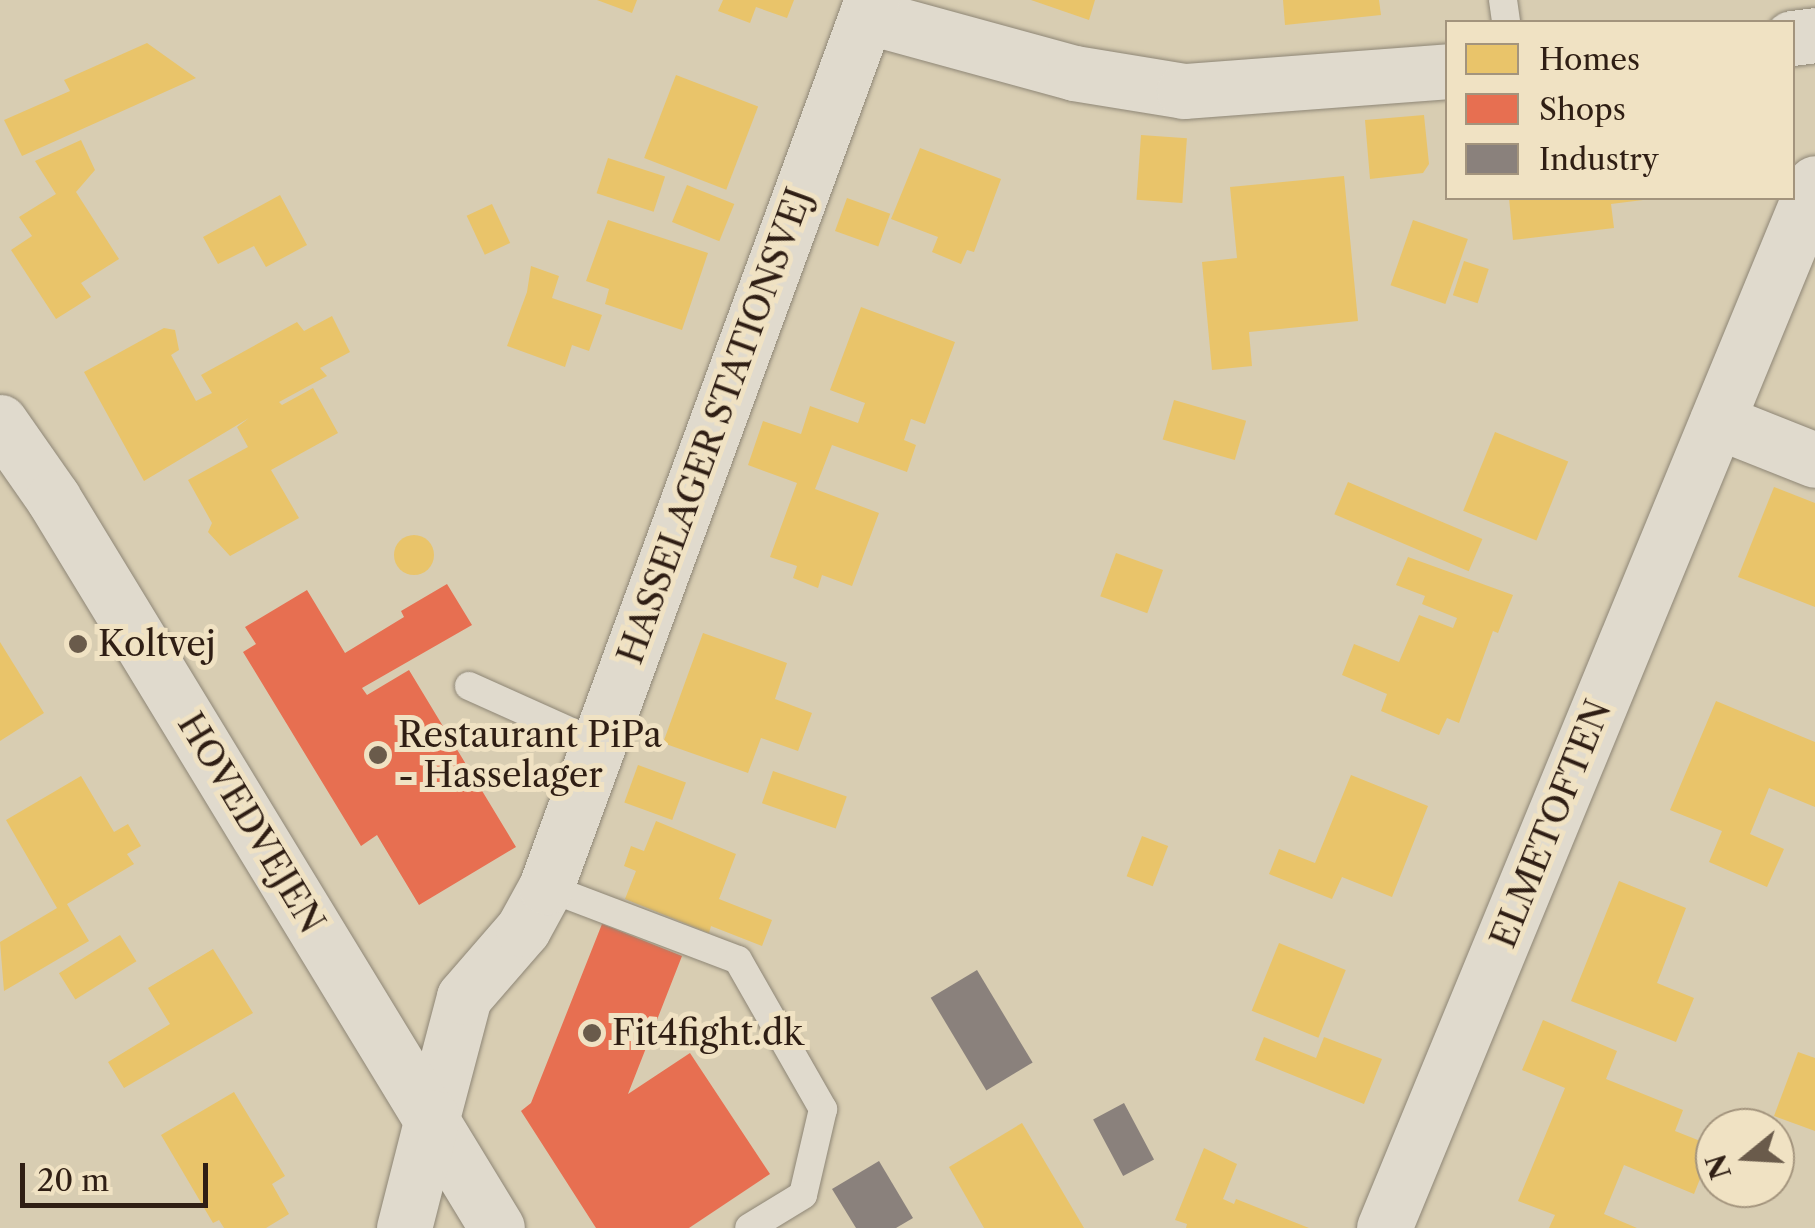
<!DOCTYPE html>
<style>
body{margin:0}
#map{position:relative;width:1815px;height:1228px;overflow:hidden;background:#d8cdb2;font-family:"Libre Caslon Text",serif}
div>[style]{position:absolute}
.homes>*{inset:0;background:#e9c46a;transform-origin:0 0}
.round{border-radius:50%}
.shops>*{inset:0;background:#e76f51}
.industry>*{inset:0;background:#8a817c;transform-origin:0 0}
.roads{filter:drop-shadow(0 0 2px #8e8676) drop-shadow(0 0 2px #8e8676)}
.lane>*{height:28px;margin:-14px;padding:0 14px;transform-origin:14px;border-radius:14px;background:#e0dacd}
.street>*{height:55px;margin:-27.5px;padding:0 27.5px;transform-origin:27.5px;border-radius:27.5px;background:#e0dacd}
.secondary>*{height:55px;margin:-27.5px;padding:0 27.5px;transform-origin:27.5px;border-radius:27.5px;background:#e0dacd}
.dots>*{width:28px;height:28px;translate:-50% -50%;box-sizing:border-box;border:5px solid #f0e2c3;border-radius:50%}
span{translate:-50% -50%;white-space:nowrap;text-align:center;line-height:1.15;-webkit-text-stroke:10px #f0e2c3;paint-order:stroke}
.street-label{font-size:35px;color:#2f1e14}
.poi-label{font-size:35px;color:#2f1e14}
.left{translate:0 -50%;text-align:left}
.legend{position:absolute;left:1445px;top:20px;width:350px;height:180px;box-sizing:border-box;background:#f0e2c3;border:2px solid #a3947d;margin:0;padding:12px 18px;list-style:none;font-size:30px;color:#2f1e14}
.legend li{display:flex;align-items:center;gap:20px;height:50px}
.legend b{width:50px;border:2px solid #a3947d}
.north{position:absolute;left:1695px;top:1108px;width:100px;height:100px;box-sizing:border-box;background:#f0e2c3;border:2px solid #a3947d;border-radius:50%;rotate:252deg;font-size:28px;font-weight:700;line-height:40px;text-align:center;color:#2f1e14}
.north::after{content:'';display:block;margin:auto;width:35px;height:45px;background:#6a5b4b;clip-path:polygon(50% 0,100% 100%,50% 72%,0 100%)}
.scale{position:absolute;left:20px;top:1163px;width:188px;height:45px;box-sizing:border-box;border:5px solid #2f1e14;border-top:0;padding-left:12px;font-size:30px;line-height:35px;white-space:nowrap;color:#2f1e14;-webkit-text-stroke:8px #f0e2c3;paint-order:stroke}
</style>
<div id="map">
<div class="homes">
<i style="clip-path:polygon(597px 0,637px 0,632px 13px)"></i>
<i style="clip-path:polygon(723px 0,794px 0,787px 18px,756px 7px,750px 23px,718px 11px)"></i>
<i style="clip-path:polygon(1031px 0,1095px 0,1089px 20px)"></i>
<i style="clip-path:polygon(1283px 0,1379px 0,1381px 15px,1285px 25px)"></i>
<i style="clip-path:polygon(147px 43px,196px 78px,22px 156px,4px 120px,70px 91px,64px 80px)"></i>
<i style="left:676px;top:75px;width:88px;height:89px;rotate:21deg"></i>
<i style="clip-path:polygon(1424px 115px,1429px 164px,1423px 173px,1370px 179px,1365px 120px)"></i>
<i style="left:1141px;top:135px;width:46px;height:65px;rotate:4deg"></i>
<i style="clip-path:polygon(81px 140px,95px 170px,76px 192px,119px 259px,81px 283px,91px 297px,56px 319px,11px 250px,32px 236px,19px 217px,56px 194px,35px 161px)"></i>
<i style="clip-path:polygon(920px 148px,1001px 179px,974px 252px,967px 250px,961px 264px,932px 252px,938px 237px,891px 219px)"></i>
<i style="left:608px;top:158px;width:60px;height:37px;rotate:18deg"></i>
<i style="clip-path:polygon(1344px 176px,1358px 321px,1249px 332px,1252px 366px,1212px 370px,1202px 262px,1237px 258px,1230px 187px)"></i>
<i style="left:687px;top:185px;width:51px;height:40px;rotate:22deg"></i>
<i style="clip-path:polygon(280px 195px,307px 245px,266px 267px,254px 246px,218px 264px,203px 237px)"></i>
<i style="left:847px;top:198px;width:46px;height:35px;rotate:20deg"></i>
<i style="clip-path:polygon(1509px 198px,1643px 198px,1643px 200px,1611px 204px,1614px 228px,1513px 240px)"></i>
<i style="left:492px;top:204px;width:43px;height:28px;rotate:65deg"></i>
<i style="clip-path:polygon(608px 220px,708px 253px,682px 330px,605px 304px,609px 289px,586px 281px)"></i>
<i style="left:1413px;top:220px;width:58px;height:69px;rotate:19deg"></i>
<i style="left:1464px;top:261px;width:26px;height:36px;rotate:18deg"></i>
<i style="clip-path:polygon(531px 266px,559px 276px,552px 298px,602px 315px,589px 351px,572px 345px,565px 367px,507px 346px,527px 292px)"></i>
<i style="clip-path:polygon(861px 307px,955px 342px,925px 424px,911px 419px,904px 440px,916px 445px,907px 472px,832px 445px,815px 489px,879px 513px,852px 586px,822px 575px,818px 588px,793px 578px,797px 566px,770px 557px,797px 483px,748px 465px,763px 421px,801px 434px,810px 406px,858px 423px,865px 403px,830px 390px)"></i>
<i style="clip-path:polygon(332px 316px,350px 352px,320px 368px,327px 376px,279px 402px,282px 405px,313px 388px,338px 433px,271px 470px,299px 518px,230px 556px,208px 532px,212px 523px,188px 480px,248px 447px,237px 427px,249px 418px,144px 481px,84px 372px,164px 328px,175px 330px,179px 350px,171px 355px,196px 401px,212px 393px,201px 375px,297px 322px,304px 331px)"></i>
<i style="left:1174px;top:400px;width:75px;height:41px;rotate:16deg"></i>
<i style="left:1495px;top:432px;width:79px;height:85px;rotate:22deg"></i>
<i style="left:1348px;top:482px;width:146px;height:35px;rotate:23deg"></i>
<i style="clip-path:polygon(1774px 487px,1815px 503px,1815px 607px,1738px 577px)"></i>
<i class="round" style="left:394px;top:535px;width:40px;height:40px"></i>
<i style="left:1116px;top:553px;width:50px;height:46px;rotate:20deg"></i>
<i style="clip-path:polygon(1408px 557px,1513px 595px,1498px 633px,1493px 631px,1459px 723px,1447px 718px,1439px 735px,1381px 711px,1387px 694px,1342px 675px,1354px 644px,1399px 662px,1419px 615px,1453px 628px,1457px 618px,1422px 604px,1425px 596px,1396px 585px)"></i>
<i style="clip-path:polygon(703px 633px,787px 663px,775px 699px,812px 713px,798px 751px,761px 738px,748px 773px,663px 743px)"></i>
<i style="clip-path:polygon(0 642px,44px 713px,0 741px)"></i>
<i style="clip-path:polygon(1716px 701px,1815px 742px,1815px 807px,1769px 788px,1750px 834px,1784px 849px,1767px 887px,1709px 862px,1722px 831px,1670px 810px)"></i>
<i style="left:638px;top:765px;width:51px;height:40px;rotate:20deg"></i>
<i style="left:773px;top:771px;width:78px;height:34px;rotate:19deg"></i>
<i style="clip-path:polygon(1351px 775px,1428px 806px,1392px 897px,1342px 877px,1332px 899px,1269px 874px,1279px 849px,1315px 863px)"></i>
<i style="clip-path:polygon(81px 776px,114px 832px,128px 824px,141px 846px,127px 854px,134px 864px,67px 904px,89px 941px,4px 991px,0 942px,57px 908px,6px 820px)"></i>
<i style="clip-path:polygon(656px 821px,736px 854px,719px 899px,772px 920px,762px 946px,711px 926px,709px 933px,625px 899px,636px 871px,624px 866px,631px 846px,644px 851px)"></i>
<i style="left:1142px;top:836px;width:28px;height:43px;rotate:21deg"></i>
<i style="clip-path:polygon(1619px 881px,1686px 908px,1657px 983px,1694px 998px,1676px 1042px,1571px 1001px)"></i>
<i style="left:120px;top:935px;width:31px;height:72px;rotate:58deg"></i>
<i style="left:1279px;top:943px;width:72px;height:73px;rotate:22deg"></i>
<i style="clip-path:polygon(213px 949px,253px 1013px,124px 1088px,108px 1062px,170px 1024px,148px 988px)"></i>
<i style="clip-path:polygon(1543px 1020px,1617px 1051px,1606px 1079px,1683px 1110px,1675px 1131px,1713px 1146px,1694px 1194px,1624px 1165px,1604px 1214px,1637px 1228px,1549px 1228px,1555px 1215px,1518px 1201px,1565px 1088px,1522px 1070px)"></i>
<i style="clip-path:polygon(1264px 1037px,1316px 1058px,1324px 1037px,1382px 1059px,1364px 1104px,1255px 1060px)"></i>
<i style="clip-path:polygon(1798px 1052px,1815px 1058px,1815px 1131px,1774px 1116px)"></i>
<i style="clip-path:polygon(234px 1092px,285px 1176px,272px 1184px,289px 1214px,266px 1228px,224px 1228px,219px 1220px,213px 1223px,161px 1135px)"></i>
<i style="clip-path:polygon(1022px 1123px,1084px 1228px,984px 1228px,949px 1167px)"></i>
<i style="clip-path:polygon(1204px 1148px,1237px 1164px,1223px 1199px,1234px 1204px,1236px 1199px,1309px 1228px,1186px 1228px,1187px 1224px,1175px 1220px)"></i>
</div>
<div class="shops">
<i style="clip-path:polygon(447px 584px,472px 625px,362px 688px,367px 695px,409px 670px,516px 847px,419px 905px,377px 835px,361px 846px,243px 652px,256px 644px,245px 627px,307px 590px,345px 653px,404px 617px,401px 611px)"></i>
<i style="clip-path:polygon(602px 924px,682px 956px,628px 1094px,690px 1053px,770px 1174px,689px 1228px,596px 1228px,521px 1111px,531px 1103px)"></i>
</div>
<div class="industry">
<i style="left:977px;top:970px;width:108px;height:54px;rotate:59deg"></i>
<i style="left:1124px;top:1103px;width:64px;height:35px;rotate:62deg"></i>
<i style="clip-path:polygon(879px 1161px,913px 1218px,896px 1228px,856px 1228px,832px 1189px)"></i>
</div>
<div class="roads">
<div class="lane">
<i style="left:1503px;top:0;width:22px;rotate:82deg"></i>
<i style="left:469px;top:686px;width:141px;rotate:24.2deg"></i>
<i style="left:546px;top:887px;width:205px;rotate:20.8deg"></i>
<i style="left:738px;top:960px;width:172px;rotate:60.3deg"></i>
<i style="left:823px;top:1109px;width:88px;rotate:103.1deg"></i>
<i style="left:803px;top:1195px;width:63px;rotate:148.6deg"></i>
</div>
<div class="street">
<i style="left:866px;top:16px;width:216px;rotate:15.3deg"></i>
<i style="left:1074px;top:73px;width:111px;rotate:9.3deg"></i>
<i style="left:1184px;top:91px;width:265px;rotate:-4.3deg"></i>
<i style="left:1792px;top:38px;width:23px;rotate:-7deg"></i>
<i style="left:1717px;top:421px;width:105px;rotate:21.7deg"></i>
<i style="left:432px;top:1118px;width:125px;rotate:-75.2deg"></i>
<i style="left:464px;top:997px;width:90px;rotate:-49.1deg"></i>
<i style="left:523px;top:929px;width:48px;rotate:-61.3deg"></i>
<i style="left:546px;top:887px;width:945px;rotate:-69.82deg"></i>
<i style="left:1384px;top:1228px;width:1130px;rotate:-67.59deg"></i>
</div>
<div class="secondary">
<i style="left:0;top:422px;width:93px;rotate:55.1deg"></i>
<i style="left:53px;top:498px;width:854px;rotate:58.69deg"></i>
<i style="left:404px;top:1228px;width:114px;rotate:-75.7deg"></i>
</div>
</div>
<div class="dots">
<i style="left:78px;top:644px;background:#6a5b4b"></i>
<i style="left:378px;top:755px;background:#6a5b4b"></i>
<i style="left:592px;top:1033px;background:#6a5b4b"></i>
</div>
<div class="street-label">
<span style="left:715px;top:426px;rotate:-70deg">HASSELAGER STATIONSVEJ</span>
<span style="left:251px;top:823px;rotate:59deg">HOVEDVEJEN</span>
<span style="left:1551px;top:824px;rotate:-68deg">ELMETOFTEN</span>
</div>
<div class="poi-label">
<span class="left" style="left:98px;top:644px">Koltvej</span>
<span class="left" style="left:398px;top:755px">Restaurant PiPa<br>- Hasselager</span>
<span class="left" style="left:612px;top:1033px">Fit4fight.dk</span>
</div>
<ul class="legend">
<li><b style="height:28px;background:#e9c46a"></b>Homes</li>
<li><b style="height:28px;background:#e76f51"></b>Shops</li>
<li><b style="height:28px;background:#8a817c"></b>Industry</li>
</ul>
<div class="north">N</div>
<div class="scale">20 m</div>
</div>
